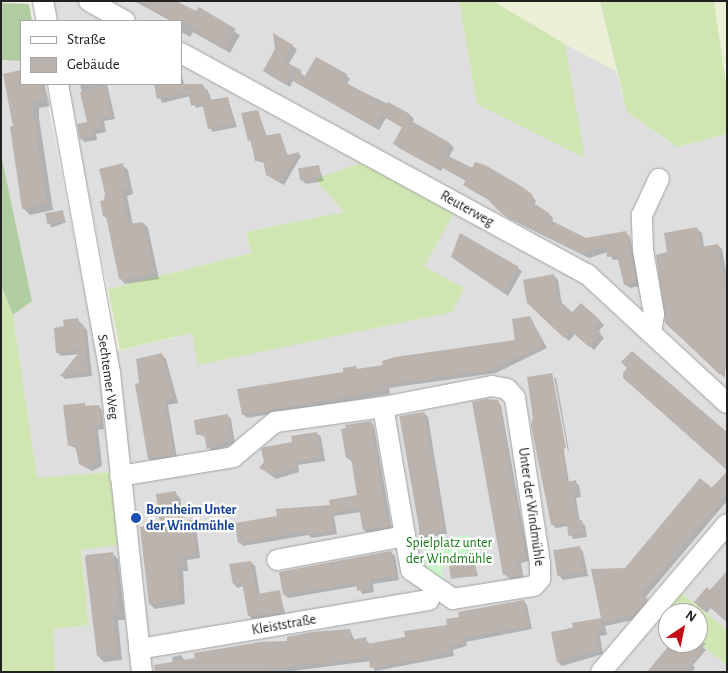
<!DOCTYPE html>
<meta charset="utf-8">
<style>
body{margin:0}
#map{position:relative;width:728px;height:673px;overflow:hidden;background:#f1eee9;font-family:"Alegreya Sans",sans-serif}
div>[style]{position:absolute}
.residential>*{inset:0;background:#dfdede}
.farmland>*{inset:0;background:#edeed6}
.grass>*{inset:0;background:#cfe6b3}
.forest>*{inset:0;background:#b0cda1}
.park>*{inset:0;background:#caf6cb}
.shadow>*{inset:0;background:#0003;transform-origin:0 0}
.building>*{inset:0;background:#bab3ae;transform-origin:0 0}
.roads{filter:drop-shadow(0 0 1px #a2a2a2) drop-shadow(0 0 1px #a2a2a2)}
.minor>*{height:20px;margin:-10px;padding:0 10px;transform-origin:10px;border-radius:10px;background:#fff}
.dots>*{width:14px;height:14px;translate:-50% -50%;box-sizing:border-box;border:2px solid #fff;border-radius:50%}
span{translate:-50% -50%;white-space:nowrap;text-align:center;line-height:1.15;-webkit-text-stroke:4.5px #fff;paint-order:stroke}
.street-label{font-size:14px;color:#212121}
.transit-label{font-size:14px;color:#164399;font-weight:700}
.left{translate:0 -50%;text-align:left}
.park-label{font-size:14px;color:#147a17}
.frame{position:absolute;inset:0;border:2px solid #212121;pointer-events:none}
.legend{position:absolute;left:20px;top:20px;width:162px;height:65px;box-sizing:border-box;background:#fff;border:1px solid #a6a6a6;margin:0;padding:6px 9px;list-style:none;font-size:15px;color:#212121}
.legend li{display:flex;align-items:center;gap:10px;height:25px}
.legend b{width:25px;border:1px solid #a6a6a6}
.north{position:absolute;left:658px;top:603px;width:50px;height:50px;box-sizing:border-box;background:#fff;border:1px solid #a6a6a6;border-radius:50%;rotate:34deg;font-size:14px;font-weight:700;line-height:20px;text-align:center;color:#212121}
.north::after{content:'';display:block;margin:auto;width:18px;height:22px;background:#c30f1a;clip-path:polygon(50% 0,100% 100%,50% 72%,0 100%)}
</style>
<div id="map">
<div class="residential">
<i style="clip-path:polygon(49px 1px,459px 1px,477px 104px,584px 157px,565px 44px,616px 71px,627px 112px,677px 147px,727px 134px,727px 630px,679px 591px,661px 611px,668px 616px,668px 643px,698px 642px,727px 666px,727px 672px,55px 672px,53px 629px,89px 625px,81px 550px,111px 472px,37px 479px,13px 315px,32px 301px,1px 154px,1px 60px,21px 61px,21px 84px,44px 84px,97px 356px,193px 333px,198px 365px,464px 288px,423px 266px,344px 212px,246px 232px,251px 253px,108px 289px,66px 84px,181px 84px,181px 21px,53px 21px)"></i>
</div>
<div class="farmland">
<i style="clip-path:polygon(493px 1px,600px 1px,616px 71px,565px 44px)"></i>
<i style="clip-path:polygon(714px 1px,727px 1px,727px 64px,724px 64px)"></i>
</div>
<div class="grass">
<i style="clip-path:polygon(459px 1px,493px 1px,565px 44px,585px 158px,477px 104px)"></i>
<i style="clip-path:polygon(600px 1px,714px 1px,727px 90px,727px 134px,677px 147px,627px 112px)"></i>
<i style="clip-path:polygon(364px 162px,455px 211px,424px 266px,464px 288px,452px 312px,198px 365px,192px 333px,120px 350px,108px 289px,251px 253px,246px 232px,344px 212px,315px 179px)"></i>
<i style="clip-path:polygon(1px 285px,13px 315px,37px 478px,111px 472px,117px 545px,81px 550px,89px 625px,53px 629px,55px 672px,3px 672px,1px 663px)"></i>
<i style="clip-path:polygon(679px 591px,727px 630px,727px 666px,698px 642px,698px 613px,668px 613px,668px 616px,661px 611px)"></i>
</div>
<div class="forest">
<i style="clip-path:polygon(1px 3px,29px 4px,32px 21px,21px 21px,21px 61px,1px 60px)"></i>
<i style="clip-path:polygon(1px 154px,32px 301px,13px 315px,1px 285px)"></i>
</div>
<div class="park">
<i style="clip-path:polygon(469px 535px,475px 562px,441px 567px,445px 588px,417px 570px,427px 568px,422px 541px)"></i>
</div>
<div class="shadow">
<i style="clip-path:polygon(134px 1px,173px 1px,240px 35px,230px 53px,193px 32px,190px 37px,181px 32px,181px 21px,171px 21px)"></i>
<i style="clip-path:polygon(293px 46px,297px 50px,288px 65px,306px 77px,346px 75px,350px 79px,347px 84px,410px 115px,414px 119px,412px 123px,450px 144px,454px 148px,449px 157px,532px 196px,536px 201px,534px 205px,549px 214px,553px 218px,552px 223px,586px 240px,626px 232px,630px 237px,640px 286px,630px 288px,625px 284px,620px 259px,613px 260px,608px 252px,589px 258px,508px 218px,491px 201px,469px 189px,465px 185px,466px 181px,443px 168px,441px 171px,399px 148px,394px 143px,403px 128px,386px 118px,379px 130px,293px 81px,290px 87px,269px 75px,265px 71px)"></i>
<i style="clip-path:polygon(21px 72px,21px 84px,45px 84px,50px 106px,39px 108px,39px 118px,53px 210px,30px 215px,24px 209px,15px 127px,4px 75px)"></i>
<i style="clip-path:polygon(181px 74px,187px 93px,207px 89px,212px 101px,228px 99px,237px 127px,212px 132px,204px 106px,196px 108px,190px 96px,162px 103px,155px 84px,181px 84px)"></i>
<i style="clip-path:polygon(80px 84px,107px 84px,115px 119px,104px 121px,106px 132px,96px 134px,97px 140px,85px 142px,81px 139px,88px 123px)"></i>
<i style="clip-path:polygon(258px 111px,267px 137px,280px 134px,288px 156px,298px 153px,301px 156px,284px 185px,271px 178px,265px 163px,256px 161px,243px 114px)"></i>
<i style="clip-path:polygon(122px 165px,128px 170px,133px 194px,127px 196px,133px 225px,143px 223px,148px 228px,159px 279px,125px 284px,120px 278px,108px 220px,104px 216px,105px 201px)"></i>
<i style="clip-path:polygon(318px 166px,324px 181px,306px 184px,302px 180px)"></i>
<i style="left:62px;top:211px;width:12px;height:16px;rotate:70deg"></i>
<i style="clip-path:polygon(697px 229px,702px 233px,704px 247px,718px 245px,722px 249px,727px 277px,725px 378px,666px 324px,657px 256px,669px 253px)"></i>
<i style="clip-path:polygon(461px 235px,522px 271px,508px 296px,457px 261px)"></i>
<i style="clip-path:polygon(554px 276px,558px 280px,562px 305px,572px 314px,581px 304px,604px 325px,598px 332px,604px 338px,594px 350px,575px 334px,569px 341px,528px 302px)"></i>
<i style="clip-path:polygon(530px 317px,547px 348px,496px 373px,389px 388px,390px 394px,247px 418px,243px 414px,356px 367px,358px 370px,517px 341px)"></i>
<i style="clip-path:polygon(77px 319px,87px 330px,92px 376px,65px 379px,62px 376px,80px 354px,61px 356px,57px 352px,66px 327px)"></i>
<i style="clip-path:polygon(162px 355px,166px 359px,178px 403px,168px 405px,177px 458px,153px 462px,149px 458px,141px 384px)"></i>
<i style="clip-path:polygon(552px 374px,569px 483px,575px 482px,579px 485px,581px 497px,576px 498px,580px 522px,585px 525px,587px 537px,573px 539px,568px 526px,556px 528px,552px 524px,538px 459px,528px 378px)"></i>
<i style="clip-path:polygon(554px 377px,556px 378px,569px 451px,568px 451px)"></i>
<i style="clip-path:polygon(497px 401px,501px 405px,529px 561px,521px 563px,524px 580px,513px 581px,504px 574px)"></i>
<i style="clip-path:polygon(98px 406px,102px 410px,104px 429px,98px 430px,102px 466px,92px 471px,80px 464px,77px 449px,69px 445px)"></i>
<i style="clip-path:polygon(424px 413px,428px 417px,447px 534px,423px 538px,419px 534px)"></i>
<i style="clip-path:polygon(228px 416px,231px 419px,235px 444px,211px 452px,206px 437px,198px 434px)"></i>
<i style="clip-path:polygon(371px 422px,374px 426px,392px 530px,368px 534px,364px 530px,361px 512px,334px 516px,337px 534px,312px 538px,308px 535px,243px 546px,239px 542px,358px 496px,353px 462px,347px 458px,347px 429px)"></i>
<i style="clip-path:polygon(317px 433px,321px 437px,325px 461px,298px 465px,299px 472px,276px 479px,261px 468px,293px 443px)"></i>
<i style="clip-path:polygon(727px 473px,727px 501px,645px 598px,651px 604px,638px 619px,605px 626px,607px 635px,600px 636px,603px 654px,562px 666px,558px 662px,553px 633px,602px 619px,625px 569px)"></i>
<i style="clip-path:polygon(175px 493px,180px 498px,184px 522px,191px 521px,196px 526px,200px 558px,187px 560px,188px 571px,183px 571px,185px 604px,155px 609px,150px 604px,162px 525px)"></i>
<i style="clip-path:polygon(579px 547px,583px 552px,588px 576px,563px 580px,559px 575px)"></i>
<i style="clip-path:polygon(391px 552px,395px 556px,399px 580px,373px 584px,374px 592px,362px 594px,358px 586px,288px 598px,284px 594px)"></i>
<i style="clip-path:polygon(112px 553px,118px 559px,125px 620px,118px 620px,122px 660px,104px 662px,98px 656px)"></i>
<i style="clip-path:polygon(251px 562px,255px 566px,260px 595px,279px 591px,286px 616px,252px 619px,249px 615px,244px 586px,237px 588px,234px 584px)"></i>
<i style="clip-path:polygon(474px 563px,478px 576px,452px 578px)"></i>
<i style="clip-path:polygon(707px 589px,711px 607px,707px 613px,699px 606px)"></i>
<i style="clip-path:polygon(524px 601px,527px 605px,532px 629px,466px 642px,467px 646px,453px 650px,454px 656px,375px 671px,371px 661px,284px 672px,164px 672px,173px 663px,172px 657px,181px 655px,185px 661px,350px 630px,355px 641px,365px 639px,370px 644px,406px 638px)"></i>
<i style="clip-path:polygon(675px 643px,698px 643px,706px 650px,693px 665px,695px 668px,692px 672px,650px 672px)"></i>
</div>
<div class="building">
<i style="clip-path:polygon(137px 1px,176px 1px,196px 11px,199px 7px,236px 29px,224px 48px,181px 21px,173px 21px)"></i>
<i style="clip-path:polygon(273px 33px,293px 45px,284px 61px,301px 70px,302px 81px,316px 57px,347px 74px,343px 81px,386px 105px,388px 102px,410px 114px,408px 119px,450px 143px,444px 154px,472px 168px,475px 162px,485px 165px,521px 186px,533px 195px,530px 201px,549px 213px,548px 219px,586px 238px,626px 231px,636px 282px,624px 285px,617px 255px,607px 257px,606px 247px,587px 251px,585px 255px,502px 214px,485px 197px,463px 185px,466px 180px,438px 165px,436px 168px,393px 144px,402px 127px,381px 115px,374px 127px,289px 78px,286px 84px,263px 71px,275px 49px)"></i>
<i style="clip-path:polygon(21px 70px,21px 84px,41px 84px,44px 99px,33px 102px,33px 111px,47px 204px,22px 209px,10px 127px,13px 126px,3px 74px)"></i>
<i style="clip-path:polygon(154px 84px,203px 84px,210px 100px,228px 97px,234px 124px,208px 129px,202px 103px,191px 106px,188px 92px,157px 99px)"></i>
<i style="clip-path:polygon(105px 86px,112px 116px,101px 118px,104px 128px,93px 131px,94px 136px,80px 139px,77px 124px,87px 122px,80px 92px)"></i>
<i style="clip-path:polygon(258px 110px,265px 136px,280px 133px,287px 155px,299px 152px,281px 182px,266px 175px,263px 160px,255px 161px,251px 140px,248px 141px,241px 113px)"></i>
<i style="clip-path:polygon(123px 163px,129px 189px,123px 190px,129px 224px,143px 222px,155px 274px,125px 280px,119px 279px,106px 216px,103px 216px,100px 201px,104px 200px,105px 194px,99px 169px)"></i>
<i style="left:319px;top:165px;width:12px;height:21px;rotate:81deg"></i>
<i style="left:63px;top:210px;width:11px;height:18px;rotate:80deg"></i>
<i style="clip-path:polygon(697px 227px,701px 247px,718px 244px,727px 298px,727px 367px,720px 375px,665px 322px,656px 255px,667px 252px,664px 233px)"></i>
<i style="clip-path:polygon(460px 233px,519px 267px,504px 293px,451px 257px)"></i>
<i style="clip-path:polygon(554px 274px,559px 300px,572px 312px,581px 303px,601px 321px,595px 327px,601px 333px,589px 347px,571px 331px,564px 338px,527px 303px,523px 280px)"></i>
<i style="clip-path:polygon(530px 316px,544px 345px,492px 370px,386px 385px,387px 390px,242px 415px,237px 389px,343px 372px,343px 368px,356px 366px,357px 369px,383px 365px,382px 361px,395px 357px,515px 340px,512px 319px)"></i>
<i style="clip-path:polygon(78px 318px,79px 325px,83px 324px,88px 373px,60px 376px,81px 350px,56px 353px,54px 328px,64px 326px,63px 320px)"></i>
<i style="clip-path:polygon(632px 351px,727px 432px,727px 470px,623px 378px,623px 373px,627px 368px,621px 362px)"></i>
<i style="clip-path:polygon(162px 353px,175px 399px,165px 401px,174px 455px,148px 459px,135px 384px,139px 383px,136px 359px)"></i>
<i style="clip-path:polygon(552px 373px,566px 448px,562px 449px,567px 482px,576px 480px,578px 493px,573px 494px,577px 521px,582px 520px,584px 533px,568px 536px,567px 523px,551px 525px,531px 425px,533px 417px,527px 377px)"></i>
<i style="clip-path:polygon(485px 399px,498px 400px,526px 558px,518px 559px,521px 576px,508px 578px,507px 574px,503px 575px,472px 402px)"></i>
<i style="clip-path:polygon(85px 403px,85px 406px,99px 405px,101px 426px,95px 426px,98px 462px,87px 468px,79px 464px,75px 445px,68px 446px,63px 405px)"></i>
<i style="left:424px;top:412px;width:121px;height:25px;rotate:80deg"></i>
<i style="clip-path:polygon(228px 414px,232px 440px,207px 449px,204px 434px,196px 435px,194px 420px)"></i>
<i style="clip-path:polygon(371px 421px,388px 526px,363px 530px,359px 509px,331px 513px,334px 531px,307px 535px,306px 531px,238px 543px,235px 523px,277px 516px,276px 509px,330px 505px,329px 500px,357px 495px,351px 458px,346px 458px,341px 429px,346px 428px,345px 425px)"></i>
<i style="clip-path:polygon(317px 432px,321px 457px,295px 462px,296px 468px,272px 475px,259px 468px,264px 462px,261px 449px,264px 447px,292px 442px,291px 436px)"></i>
<i style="clip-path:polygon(727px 471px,727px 494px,641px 594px,648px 599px,634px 615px,601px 622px,603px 631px,596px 632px,600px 649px,557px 662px,551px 632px,573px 628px,572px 623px,601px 618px,591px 569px,625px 568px,700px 478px,712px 488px)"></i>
<i style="clip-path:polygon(176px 491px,180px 521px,192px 520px,196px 553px,182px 556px,184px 566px,178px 567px,180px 599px,149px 604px,140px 527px,160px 524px,156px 494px)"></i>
<i style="left:580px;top:546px;width:26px;height:27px;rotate:81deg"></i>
<i style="clip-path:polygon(391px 551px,396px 576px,369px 580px,371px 589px,357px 591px,356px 583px,283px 595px,279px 572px)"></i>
<i style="clip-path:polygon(113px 552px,120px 614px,113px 615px,117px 654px,97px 656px,85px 558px,86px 555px)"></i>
<i style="clip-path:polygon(251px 561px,257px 594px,280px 590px,284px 613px,248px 616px,242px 583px,233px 584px,229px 564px)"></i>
<i style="clip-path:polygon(469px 562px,475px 562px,477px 575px,451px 579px,449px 566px)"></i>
<i style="clip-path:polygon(727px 571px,727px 622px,707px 605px,702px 610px,694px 602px,707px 587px,710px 590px)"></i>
<i style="clip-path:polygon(524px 600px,529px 626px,463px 638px,464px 642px,450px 646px,451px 652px,402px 663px,370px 668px,369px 657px,332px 663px,310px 665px,310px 663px,262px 672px,155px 672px,154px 665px,195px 658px,194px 653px,260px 642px,287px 641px,287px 637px,312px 632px,350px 629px,352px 640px,366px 637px,367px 644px,405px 637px,404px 631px,447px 625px,446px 619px,459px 617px,458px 612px)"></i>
<i style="clip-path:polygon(671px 643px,706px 643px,686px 672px,647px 672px)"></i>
</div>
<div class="roads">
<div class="minor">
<i style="left:43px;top:1px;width:20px;rotate:79deg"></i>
<i style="left:89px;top:1px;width:41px;rotate:29.1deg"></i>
<i style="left:181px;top:53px;width:462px;rotate:28.6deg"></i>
<i style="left:587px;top:274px;width:190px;rotate:42.7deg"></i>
<i style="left:58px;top:84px;width:294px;rotate:79.8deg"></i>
<i style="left:110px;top:373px;width:301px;rotate:83.9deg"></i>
<i style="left:651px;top:333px;width:19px;rotate:-81deg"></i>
<i style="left:654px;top:314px;width:65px;rotate:-99.8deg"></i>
<i style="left:643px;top:250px;width:35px;rotate:-92deg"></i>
<i style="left:642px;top:215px;width:40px;rotate:-65deg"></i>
<i style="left:383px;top:407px;width:131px;rotate:80.3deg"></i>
<i style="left:120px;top:476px;width:115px;rotate:-9.5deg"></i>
<i style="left:233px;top:457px;width:55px;rotate:-39.8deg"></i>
<i style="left:275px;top:422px;width:109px;rotate:-7.9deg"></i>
<i style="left:383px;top:407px;width:111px;rotate:-10.9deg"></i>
<i style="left:492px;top:386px;width:15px;rotate:11deg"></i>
<i style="left:507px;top:389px;width:12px;rotate:48deg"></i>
<i style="left:515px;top:398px;width:167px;rotate:81.4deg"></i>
<i style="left:540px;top:563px;width:16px;rotate:90deg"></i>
<i style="left:540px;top:579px;width:9px;rotate:131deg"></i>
<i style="left:534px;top:586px;width:82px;rotate:170.9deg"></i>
<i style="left:453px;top:599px;width:51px;rotate:-145.4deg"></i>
<i style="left:411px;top:570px;width:35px;rotate:-100deg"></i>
<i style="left:405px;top:536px;width:130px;rotate:169.4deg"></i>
<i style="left:139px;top:649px;width:294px;rotate:-9.6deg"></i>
<i style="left:601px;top:672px;width:194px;rotate:-49.6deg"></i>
</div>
</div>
<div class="dots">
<i style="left:136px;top:518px;background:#1a4fb4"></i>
</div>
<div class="street-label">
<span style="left:467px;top:209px;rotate:29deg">Reuterweg</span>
<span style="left:108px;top:377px;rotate:82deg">Sechtemer Weg</span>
<span style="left:531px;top:507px;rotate:82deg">Unter der Windmühle</span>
<span style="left:284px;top:625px;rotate:-10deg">Kleiststraße</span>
</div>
<div class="transit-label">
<span class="left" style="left:146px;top:518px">Bornheim Unter<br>der Windmühle</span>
</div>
<div class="park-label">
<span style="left:449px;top:551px">Spielplatz unter<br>der Windmühle</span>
</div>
<div class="frame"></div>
<ul class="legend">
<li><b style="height:6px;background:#fff"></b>Straße</li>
<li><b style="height:14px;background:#bab3ae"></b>Gebäude</li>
</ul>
<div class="north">N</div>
</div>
